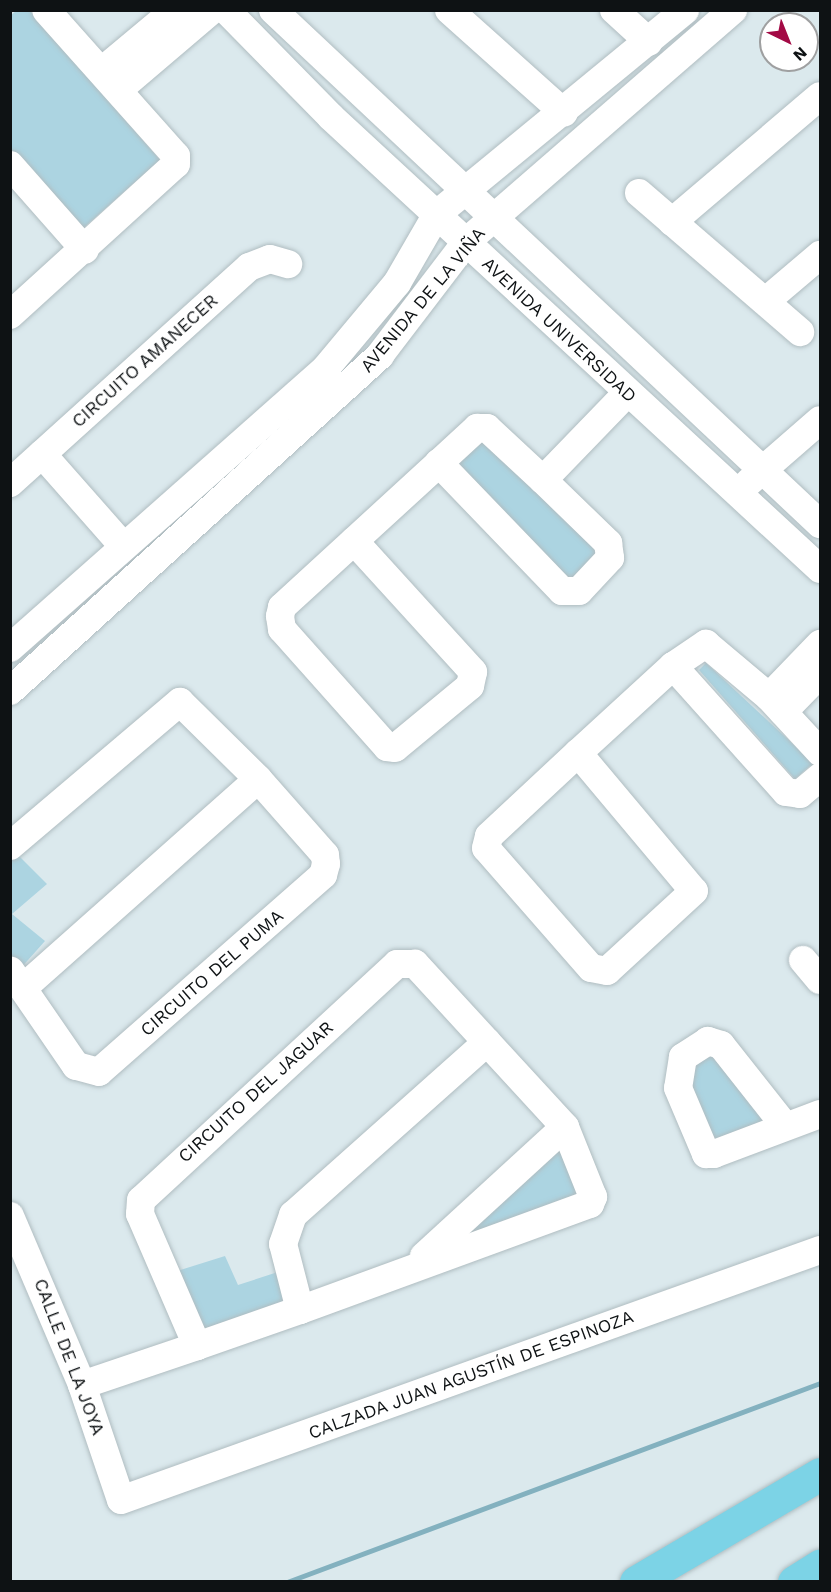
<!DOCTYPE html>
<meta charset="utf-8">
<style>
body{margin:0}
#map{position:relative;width:831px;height:1592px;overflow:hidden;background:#dbe9ed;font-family:"Work Sans",sans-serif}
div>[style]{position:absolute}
.green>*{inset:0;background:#acd4e1;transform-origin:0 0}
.stream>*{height:5px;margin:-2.5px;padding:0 2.5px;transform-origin:2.5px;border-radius:2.5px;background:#83b1bf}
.roads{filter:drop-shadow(0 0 2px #b0bdc1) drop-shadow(0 0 2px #b0bdc1)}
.minor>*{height:28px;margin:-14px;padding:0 14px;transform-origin:14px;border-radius:14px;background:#fff}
.major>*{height:33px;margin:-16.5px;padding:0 16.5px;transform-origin:16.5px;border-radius:16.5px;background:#7cd3e6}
span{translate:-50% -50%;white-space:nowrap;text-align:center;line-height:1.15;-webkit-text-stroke:4.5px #fff;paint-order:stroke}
.street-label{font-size:18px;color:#0e1214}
.frame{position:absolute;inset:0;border:12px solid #0e1214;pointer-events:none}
.north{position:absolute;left:759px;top:12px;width:60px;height:60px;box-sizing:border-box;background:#fff;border:2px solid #9fa0a1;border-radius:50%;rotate:137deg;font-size:16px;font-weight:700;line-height:24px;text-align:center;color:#0e1214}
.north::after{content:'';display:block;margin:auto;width:21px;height:27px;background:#a30a45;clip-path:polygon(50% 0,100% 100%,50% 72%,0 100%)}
</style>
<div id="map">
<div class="green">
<i style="clip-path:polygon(16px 11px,30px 11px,160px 160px,81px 230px,11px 149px,10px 16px)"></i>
<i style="left:478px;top:431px;width:173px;height:46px;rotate:43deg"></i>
<i style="clip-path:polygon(706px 663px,813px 763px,795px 779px,699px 670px)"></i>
<i style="clip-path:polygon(10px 847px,47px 884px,12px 914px,45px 941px,20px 969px,11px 955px)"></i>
<i style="clip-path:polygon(705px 1046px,776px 1125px,705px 1149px,686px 1057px)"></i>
<i style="clip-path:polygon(565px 1133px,587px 1198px,431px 1255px)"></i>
<i style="clip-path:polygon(225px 1256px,238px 1285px,284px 1270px,295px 1306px,199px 1344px,174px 1272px)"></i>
</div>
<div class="stream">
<i style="left:287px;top:1582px;width:569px;rotate:-20.47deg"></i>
</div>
<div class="roads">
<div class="minor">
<i style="left:226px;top:10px;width:150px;rotate:45.5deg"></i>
<i style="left:331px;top:117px;width:666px;rotate:42.75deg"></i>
<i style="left:273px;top:10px;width:751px;rotate:43.22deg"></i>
<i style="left:449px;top:10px;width:154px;rotate:41.8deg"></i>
<i style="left:614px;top:10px;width:47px;rotate:42.4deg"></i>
<i style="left:103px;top:70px;width:94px;rotate:-39.8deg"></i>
<i style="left:118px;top:90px;width:123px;rotate:-40.4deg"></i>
<i style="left:10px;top:165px;width:113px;rotate:48.6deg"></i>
<i style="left:639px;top:193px;width:213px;rotate:40.8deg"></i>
<i style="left:672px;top:222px;width:194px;rotate:-40.4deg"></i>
<i style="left:767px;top:300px;width:70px;rotate:-40.3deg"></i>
<i style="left:10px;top:315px;width:224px;rotate:-42.3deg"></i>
<i style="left:176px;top:164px;width:8px;rotate:-90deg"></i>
<i style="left:176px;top:156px;width:195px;rotate:-131.7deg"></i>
<i style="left:42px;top:454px;width:123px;rotate:48.6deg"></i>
<i style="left:543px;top:480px;width:120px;rotate:-46deg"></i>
<i style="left:749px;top:482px;width:94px;rotate:-41.1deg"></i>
<i style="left:10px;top:483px;width:322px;rotate:-42.1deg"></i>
<i style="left:249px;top:267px;width:22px;rotate:-21deg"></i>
<i style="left:270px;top:259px;width:19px;rotate:16deg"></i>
<i style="left:354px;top:541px;width:177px;rotate:47.7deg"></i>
<i style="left:473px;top:672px;width:14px;rotate:102deg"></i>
<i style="left:470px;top:686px;width:97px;rotate:140.4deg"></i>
<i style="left:395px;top:748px;width:8px;rotate:-173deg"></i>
<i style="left:387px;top:747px;width:158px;rotate:-131.7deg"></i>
<i style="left:282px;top:629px;width:13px;rotate:-99deg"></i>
<i style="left:280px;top:616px;width:9px;rotate:-77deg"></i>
<i style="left:282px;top:607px;width:213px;rotate:-42.5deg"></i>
<i style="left:439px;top:463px;width:52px;rotate:-42.6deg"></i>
<i style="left:477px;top:428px;width:10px"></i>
<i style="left:487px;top:428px;width:76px;rotate:42.9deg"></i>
<i style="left:543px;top:480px;width:91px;rotate:44.1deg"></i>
<i style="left:608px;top:543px;width:15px;rotate:82deg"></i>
<i style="left:610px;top:558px;width:45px;rotate:133.2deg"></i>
<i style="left:579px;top:591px;width:17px;rotate:180deg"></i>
<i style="left:562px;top:591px;width:178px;rotate:-133.9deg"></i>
<i style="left:10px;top:648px;width:422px;rotate:-41.5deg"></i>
<i style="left:326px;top:368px;width:111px;rotate:-50.1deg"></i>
<i style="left:397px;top:283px;width:80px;rotate:-59.9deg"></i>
<i style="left:437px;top:214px;width:321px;rotate:-39.4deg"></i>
<i style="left:673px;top:666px;width:169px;rotate:48.1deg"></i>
<i style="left:786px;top:792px;width:14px;rotate:8deg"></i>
<i style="left:800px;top:794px;width:26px;rotate:-40deg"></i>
<i style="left:10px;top:691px;width:500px;rotate:-42.2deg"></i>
<i style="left:380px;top:355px;width:142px;rotate:-52.7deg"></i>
<i style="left:466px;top:242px;width:354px;rotate:-41deg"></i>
<i style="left:769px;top:697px;width:74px;rotate:-46.1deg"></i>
<i style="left:783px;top:712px;width:53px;rotate:-45.8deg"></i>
<i style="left:578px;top:753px;width:180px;rotate:50deg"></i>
<i style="left:694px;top:891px;width:118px;rotate:137.4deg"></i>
<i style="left:607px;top:971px;width:16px;rotate:-169deg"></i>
<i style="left:591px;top:968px;width:159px;rotate:-131.2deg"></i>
<i style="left:486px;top:848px;width:12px;rotate:-76deg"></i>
<i style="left:489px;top:836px;width:122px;rotate:-43deg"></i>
<i style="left:578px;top:753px;width:129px;rotate:-42.5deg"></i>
<i style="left:673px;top:666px;width:40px;rotate:-34deg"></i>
<i style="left:706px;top:644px;width:82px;rotate:40.1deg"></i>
<i style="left:769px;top:697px;width:75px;rotate:47.2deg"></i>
<i style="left:10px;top:846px;width:223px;rotate:-40.3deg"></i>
<i style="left:180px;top:702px;width:110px;rotate:44.6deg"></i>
<i style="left:258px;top:779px;width:101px;rotate:48.6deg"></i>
<i style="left:325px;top:855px;width:9px;rotate:84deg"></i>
<i style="left:326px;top:864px;width:11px;rotate:105deg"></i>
<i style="left:323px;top:875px;width:298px;rotate:138.7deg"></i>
<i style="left:99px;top:1072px;width:24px;rotate:-165deg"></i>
<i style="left:76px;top:1066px;width:116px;rotate:-124.5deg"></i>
<i style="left:803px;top:960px;width:26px;rotate:50deg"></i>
<i style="left:23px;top:988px;width:314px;rotate:-41.6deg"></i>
<i style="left:785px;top:1126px;width:103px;rotate:-128.3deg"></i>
<i style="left:721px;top:1045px;width:14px;rotate:-163deg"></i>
<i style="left:708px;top:1041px;width:30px;rotate:147deg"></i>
<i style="left:683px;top:1057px;width:31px;rotate:99deg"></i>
<i style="left:678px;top:1088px;width:72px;rotate:67deg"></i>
<i style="left:706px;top:1154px;width:8px"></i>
<i style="left:714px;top:1154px;width:113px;rotate:-20.7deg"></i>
<i style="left:10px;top:1216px;width:184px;rotate:66.9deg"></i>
<i style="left:82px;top:1385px;width:121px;rotate:71.3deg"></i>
<i style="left:121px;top:1500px;width:742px;rotate:-19.68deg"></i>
<i style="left:424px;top:1256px;width:191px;rotate:-42.5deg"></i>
<i style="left:300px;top:1310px;width:68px;rotate:-104.4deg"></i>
<i style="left:283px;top:1244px;width:31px;rotate:-71deg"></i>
<i style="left:293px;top:1215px;width:260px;rotate:-41.7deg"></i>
<i style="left:82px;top:1385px;width:121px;rotate:-18.7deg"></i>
<i style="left:197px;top:1346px;width:109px;rotate:-19.3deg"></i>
<i style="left:300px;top:1310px;width:309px;rotate:-20.1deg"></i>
<i style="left:590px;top:1204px;width:8px;rotate:-67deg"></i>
<i style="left:593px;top:1197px;width:75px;rotate:-111.8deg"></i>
<i style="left:565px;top:1127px;width:222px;rotate:-132.6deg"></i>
<i style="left:415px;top:964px;width:18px;rotate:180deg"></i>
<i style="left:397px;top:964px;width:348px;rotate:137.3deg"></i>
<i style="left:141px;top:1200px;width:14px;rotate:94deg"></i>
<i style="left:140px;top:1214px;width:144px;rotate:66.6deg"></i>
</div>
<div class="major">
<i style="left:636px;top:1582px;width:213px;rotate:-30.4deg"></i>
<i style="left:794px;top:1582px;width:31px;rotate:-32deg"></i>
</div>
</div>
<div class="street-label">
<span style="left:423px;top:300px;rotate:-50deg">AVENIDA DE LA VIÑA</span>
<span style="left:559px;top:330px;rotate:43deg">AVENIDA UNIVERSIDAD</span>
<span style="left:145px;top:361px;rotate:-42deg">CIRCUITO AMANECER</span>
<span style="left:212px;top:973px;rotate:-41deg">CIRCUITO DEL PUMA</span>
<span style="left:256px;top:1092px;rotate:-42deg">CIRCUITO DEL JAGUAR</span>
<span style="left:69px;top:1357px;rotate:69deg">CALLE DE LA JOYA</span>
<span style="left:471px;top:1375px;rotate:-20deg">CALZADA JUAN AGUSTÍN DE ESPINOZA</span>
</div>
<div class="frame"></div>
<div class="north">N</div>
</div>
